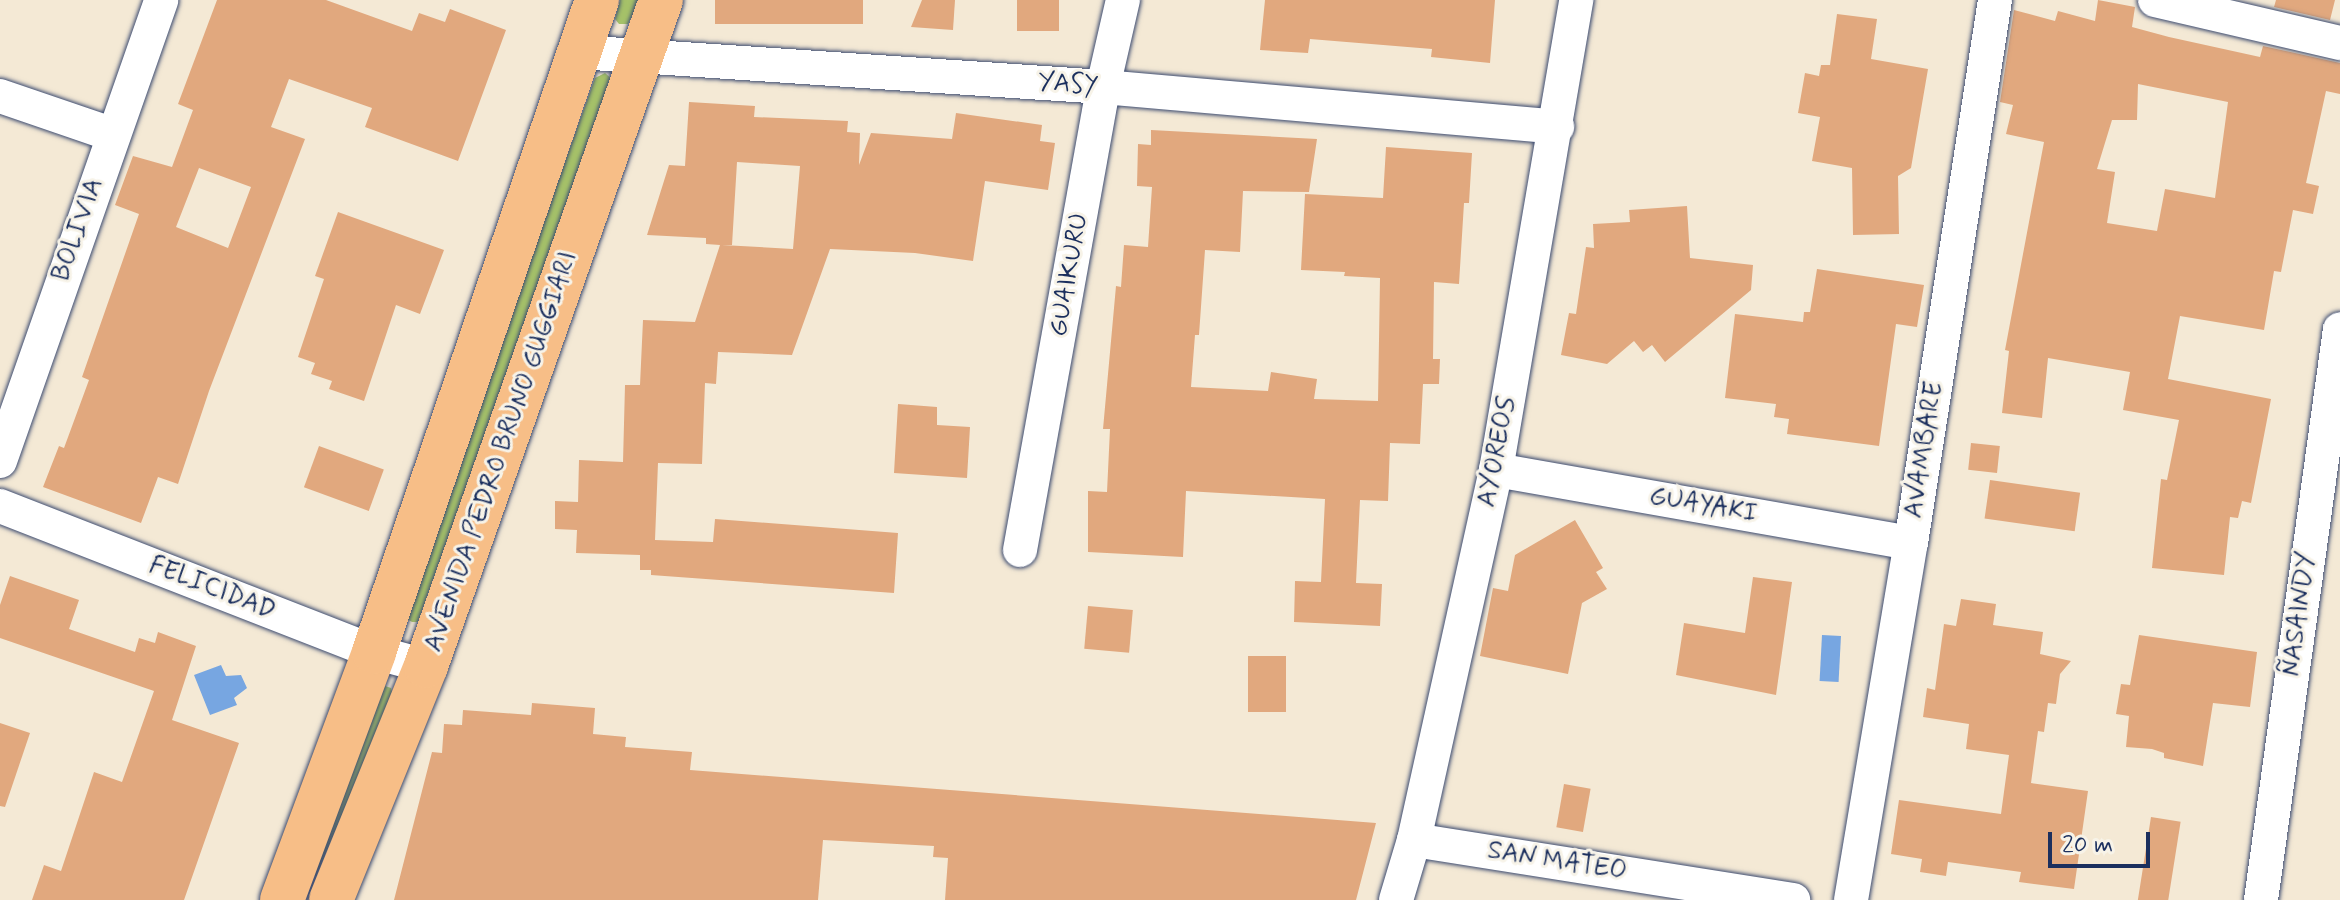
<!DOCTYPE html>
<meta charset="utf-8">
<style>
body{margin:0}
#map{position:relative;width:2340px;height:900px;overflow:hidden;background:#f4e9d5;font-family:Mynerve,sans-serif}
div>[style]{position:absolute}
.green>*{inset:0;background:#a6c269}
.water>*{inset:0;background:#77a6e1;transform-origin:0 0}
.building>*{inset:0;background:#e1a87e;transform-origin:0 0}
.roads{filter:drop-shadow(0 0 2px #3c4b70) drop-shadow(0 0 2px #3c4b70)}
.minor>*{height:34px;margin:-17px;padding:0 17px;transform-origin:17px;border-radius:17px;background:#fff}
.major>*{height:44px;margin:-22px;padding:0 22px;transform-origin:22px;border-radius:22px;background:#f7be87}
span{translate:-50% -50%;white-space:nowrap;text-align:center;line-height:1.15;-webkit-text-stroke:6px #f7f3e8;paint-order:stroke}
.street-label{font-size:26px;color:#1b2f5e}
.scale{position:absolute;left:2048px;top:832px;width:102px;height:36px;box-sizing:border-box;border:4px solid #1b2f5e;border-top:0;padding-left:10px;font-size:24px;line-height:28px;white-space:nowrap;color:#1b2f5e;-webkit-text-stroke:6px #f7f3e8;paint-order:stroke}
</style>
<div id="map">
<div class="green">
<i style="clip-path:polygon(620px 0,640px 0,628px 24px,619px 24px,615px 19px)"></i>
<i style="clip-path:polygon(605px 73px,612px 79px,418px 622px,412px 622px,404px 617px,404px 612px,595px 78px)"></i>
<i style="clip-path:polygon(385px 686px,391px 688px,393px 696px,316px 876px,312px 876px)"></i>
</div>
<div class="water">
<i style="left:1822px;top:635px;width:19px;height:46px;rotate:3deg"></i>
<i style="clip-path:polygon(221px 665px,226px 676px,241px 675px,247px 688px,234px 698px,237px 705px,210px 715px,194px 675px)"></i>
</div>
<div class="building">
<i style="clip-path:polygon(evenodd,217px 0,326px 0,412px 31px,419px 13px,445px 22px,450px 9px,506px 30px,458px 161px,365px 127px,372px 108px,289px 79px,271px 127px,305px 139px,209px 391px,178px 484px,158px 477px,141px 523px,43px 487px,59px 446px,64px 448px,89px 380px,82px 377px,139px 214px,115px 205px,133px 156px,172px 167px,193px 110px,178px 104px,217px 0,199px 168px,251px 187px,228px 248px,176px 227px,199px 168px)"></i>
<i style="left:715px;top:0;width:148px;height:24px"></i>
<i style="clip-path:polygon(922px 0,955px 0,953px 30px,911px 27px)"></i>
<i style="left:1017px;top:0;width:42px;height:31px"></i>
<i style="clip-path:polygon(1265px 0,1495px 0,1490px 63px,1431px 57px,1432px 49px,1310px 39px,1308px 53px,1260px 50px)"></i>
<i style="clip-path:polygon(evenodd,2098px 0,2135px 7px,2132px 27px,2169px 37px,2260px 57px,2263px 46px,2340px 63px,2340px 94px,2326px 91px,2306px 183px,2319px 186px,2313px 214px,2293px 210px,2281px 272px,2274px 271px,2264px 330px,2180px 316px,2168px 379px,2271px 399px,2251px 503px,2242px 501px,2238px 518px,2230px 517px,2224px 575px,2152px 568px,2161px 479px,2167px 480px,2179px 420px,2123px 410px,2130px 372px,2048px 358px,2042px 418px,2002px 413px,2009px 351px,2005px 350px,2044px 142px,2006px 134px,2013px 105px,2000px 102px,2014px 10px,2055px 21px,2058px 11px,2095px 21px,2098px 0,2138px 84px,2228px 102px,2215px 198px,2165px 189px,2157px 231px,2107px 223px,2115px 172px,2097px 169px,2112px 120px,2137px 120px,2138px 84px)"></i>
<i style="clip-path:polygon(2276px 0,2335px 0,2330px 20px,2274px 7px)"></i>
<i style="clip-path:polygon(1837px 14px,1877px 19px,1871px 59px,1928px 69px,1911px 168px,1898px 176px,1899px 234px,1853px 235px,1852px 168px,1812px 161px,1820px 117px,1798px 113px,1805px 73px,1819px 76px,1821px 65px,1830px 65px)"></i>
<i style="clip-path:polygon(evenodd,689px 102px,755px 106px,754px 117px,848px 121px,847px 132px,860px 133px,859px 165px,871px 133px,952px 139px,956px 113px,1042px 125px,1040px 141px,1055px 143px,1048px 190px,985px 181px,973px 261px,915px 253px,830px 249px,792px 355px,718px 352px,716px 384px,705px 383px,702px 464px,658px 463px,655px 540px,713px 542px,715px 519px,898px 533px,894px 593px,651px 575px,651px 570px,640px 570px,640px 555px,576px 553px,577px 530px,555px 529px,555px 501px,578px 502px,579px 460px,623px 462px,625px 385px,640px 385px,643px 320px,695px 322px,720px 245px,706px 244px,706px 238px,647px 235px,669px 165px,685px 166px,689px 102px,737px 162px,800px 166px,793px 249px,722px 245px,732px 245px,737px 162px)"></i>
<i style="clip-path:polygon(1151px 130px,1317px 139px,1309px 192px,1243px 191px,1240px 252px,1205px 250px,1199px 335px,1195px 335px,1191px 387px,1268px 391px,1271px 372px,1317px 379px,1314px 399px,1378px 401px,1380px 278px,1344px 276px,1345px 272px,1301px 270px,1305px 194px,1383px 198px,1386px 147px,1472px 153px,1469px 203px,1464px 203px,1459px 284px,1434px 282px,1433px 359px,1440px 359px,1439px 384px,1423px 384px,1420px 444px,1390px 443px,1388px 501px,1360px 500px,1356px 583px,1382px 584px,1380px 626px,1294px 622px,1295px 581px,1321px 582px,1325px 499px,1186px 491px,1183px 557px,1088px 552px,1088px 491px,1107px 492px,1110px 429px,1103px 429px,1116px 286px,1121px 287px,1124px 245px,1148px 247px,1152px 187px,1137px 186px,1138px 144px,1151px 145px)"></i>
<i style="clip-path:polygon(1687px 206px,1690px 258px,1753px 265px,1751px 290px,1665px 362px,1652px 345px,1643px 352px,1634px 341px,1607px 364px,1561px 355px,1569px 313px,1576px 314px,1586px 247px,1594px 248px,1593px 224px,1630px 222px,1629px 210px)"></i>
<i style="clip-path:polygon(338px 212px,444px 250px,420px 314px,396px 305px,364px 401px,329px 389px,332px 381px,311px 374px,315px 363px,298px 357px,324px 279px,315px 276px)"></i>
<i style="clip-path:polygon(1817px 269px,1924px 285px,1917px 327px,1896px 324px,1879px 446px,1787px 434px,1789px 419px,1774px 417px,1776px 404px,1725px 398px,1735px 314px,1803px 322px,1804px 312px,1810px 312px)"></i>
<i style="clip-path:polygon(898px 404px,937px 407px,937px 425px,970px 427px,967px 478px,894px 473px)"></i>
<i style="left:1971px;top:443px;width:29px;height:27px;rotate:6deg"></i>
<i style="left:319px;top:446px;width:69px;height:44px;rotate:20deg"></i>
<i style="left:1990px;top:480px;width:91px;height:39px;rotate:8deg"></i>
<i style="clip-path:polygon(1575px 520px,1603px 568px,1596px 572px,1607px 589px,1582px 603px,1568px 674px,1480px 656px,1493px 588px,1508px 591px,1515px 555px)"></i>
<i style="clip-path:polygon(10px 576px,79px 600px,69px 629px,135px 652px,139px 638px,155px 643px,158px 632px,196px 646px,172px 720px,239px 743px,184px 900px,32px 900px,44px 865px,61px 871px,94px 772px,122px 782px,154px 691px,0 638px,0 605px)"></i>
<i style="clip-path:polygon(1753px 577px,1792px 582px,1776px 695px,1676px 675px,1684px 623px,1745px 633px)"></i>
<i style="clip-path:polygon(1961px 599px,1996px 604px,1993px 625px,2043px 632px,2040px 654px,2071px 661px,2060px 674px,2056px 704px,2048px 703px,2044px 732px,2038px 731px,2031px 783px,2088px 791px,2074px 889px,2019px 882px,2021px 872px,1948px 862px,1946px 876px,1920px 872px,1922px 859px,1891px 854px,1899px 800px,2001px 814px,2009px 755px,1966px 749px,1969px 724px,1923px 717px,1927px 688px,1935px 690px,1944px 624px,1956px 626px)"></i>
<i style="left:1088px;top:606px;width:45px;height:43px;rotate:5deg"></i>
<i style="clip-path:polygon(2139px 635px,2257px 652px,2250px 707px,2213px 703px,2203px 766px,2164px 758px,2164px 753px,2152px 749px,2126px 747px,2129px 716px,2116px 714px,2121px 684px,2130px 685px)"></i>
<i style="left:1248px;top:656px;width:38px;height:56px"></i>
<i style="clip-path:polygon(532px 703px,595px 708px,593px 734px,626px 737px,625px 747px,692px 752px,690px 770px,1376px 823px,1356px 900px,945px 900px,948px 858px,933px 857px,934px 846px,823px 840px,818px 900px,394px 900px,432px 752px,442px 753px,444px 724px,462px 725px,463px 710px,531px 715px)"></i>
<i style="clip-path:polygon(0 723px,30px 733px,5px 807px,0 806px)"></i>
<i style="left:1564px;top:784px;width:27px;height:44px;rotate:10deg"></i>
<i style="left:2151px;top:817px;width:30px;height:84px;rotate:9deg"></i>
</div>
<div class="roads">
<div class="minor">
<i style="left:2155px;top:0;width:190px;rotate:13.1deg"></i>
<i style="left:578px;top:52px;width:526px;rotate:3.81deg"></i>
<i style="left:1103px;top:87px;width:456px;rotate:5deg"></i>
<i style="left:0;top:96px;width:117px;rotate:18.9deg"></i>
<i style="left:0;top:461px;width:488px;rotate:-70.7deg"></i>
<i style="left:1496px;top:470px;width:421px;rotate:10deg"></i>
<i style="left:0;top:506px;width:401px;rotate:21.3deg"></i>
<i style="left:374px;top:652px;width:54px;rotate:15.1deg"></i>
<i style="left:1020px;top:550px;width:470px;rotate:-79.8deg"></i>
<i style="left:1103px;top:87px;width:89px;rotate:-77.1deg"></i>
<i style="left:1414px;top:840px;width:384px;rotate:9deg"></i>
<i style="left:1396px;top:900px;width:63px;rotate:-73.3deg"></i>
<i style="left:1414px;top:840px;width:379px;rotate:-77.5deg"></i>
<i style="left:1496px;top:470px;width:477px;rotate:-80.3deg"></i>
<i style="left:1851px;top:900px;width:362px;rotate:-80.5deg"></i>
<i style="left:1911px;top:543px;width:549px;rotate:-81.21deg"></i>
<i style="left:2261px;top:900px;width:576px;rotate:-82.12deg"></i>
</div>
<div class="major">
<i style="left:282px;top:900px;width:265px;rotate:-69.6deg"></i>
<i style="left:374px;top:652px;width:689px;rotate:-71.12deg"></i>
<i style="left:331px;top:900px;width:253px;rotate:-67.9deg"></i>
<i style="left:426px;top:666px;width:706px;rotate:-70.56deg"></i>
</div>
</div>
<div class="street-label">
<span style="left:1068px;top:85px;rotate:4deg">YASY</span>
<span style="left:79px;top:230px;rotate:-71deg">BOLIVIA</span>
<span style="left:1070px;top:275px;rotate:-80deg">GUAIKURU</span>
<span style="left:1925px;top:450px;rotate:-81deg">AVAMBARE</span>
<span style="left:502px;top:452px;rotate:-71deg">AVENIDA PEDRO BRUNO GUGGIARI</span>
<span style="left:1498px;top:452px;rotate:-79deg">AYOREOS</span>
<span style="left:1703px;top:506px;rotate:10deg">GUAYAKI</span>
<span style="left:212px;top:589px;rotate:21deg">FELICIDAD</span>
<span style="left:2300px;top:614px;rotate:-82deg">ÑASAINDY</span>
<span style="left:1557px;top:862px;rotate:9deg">SAN MATEO</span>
</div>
<div class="scale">20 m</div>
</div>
